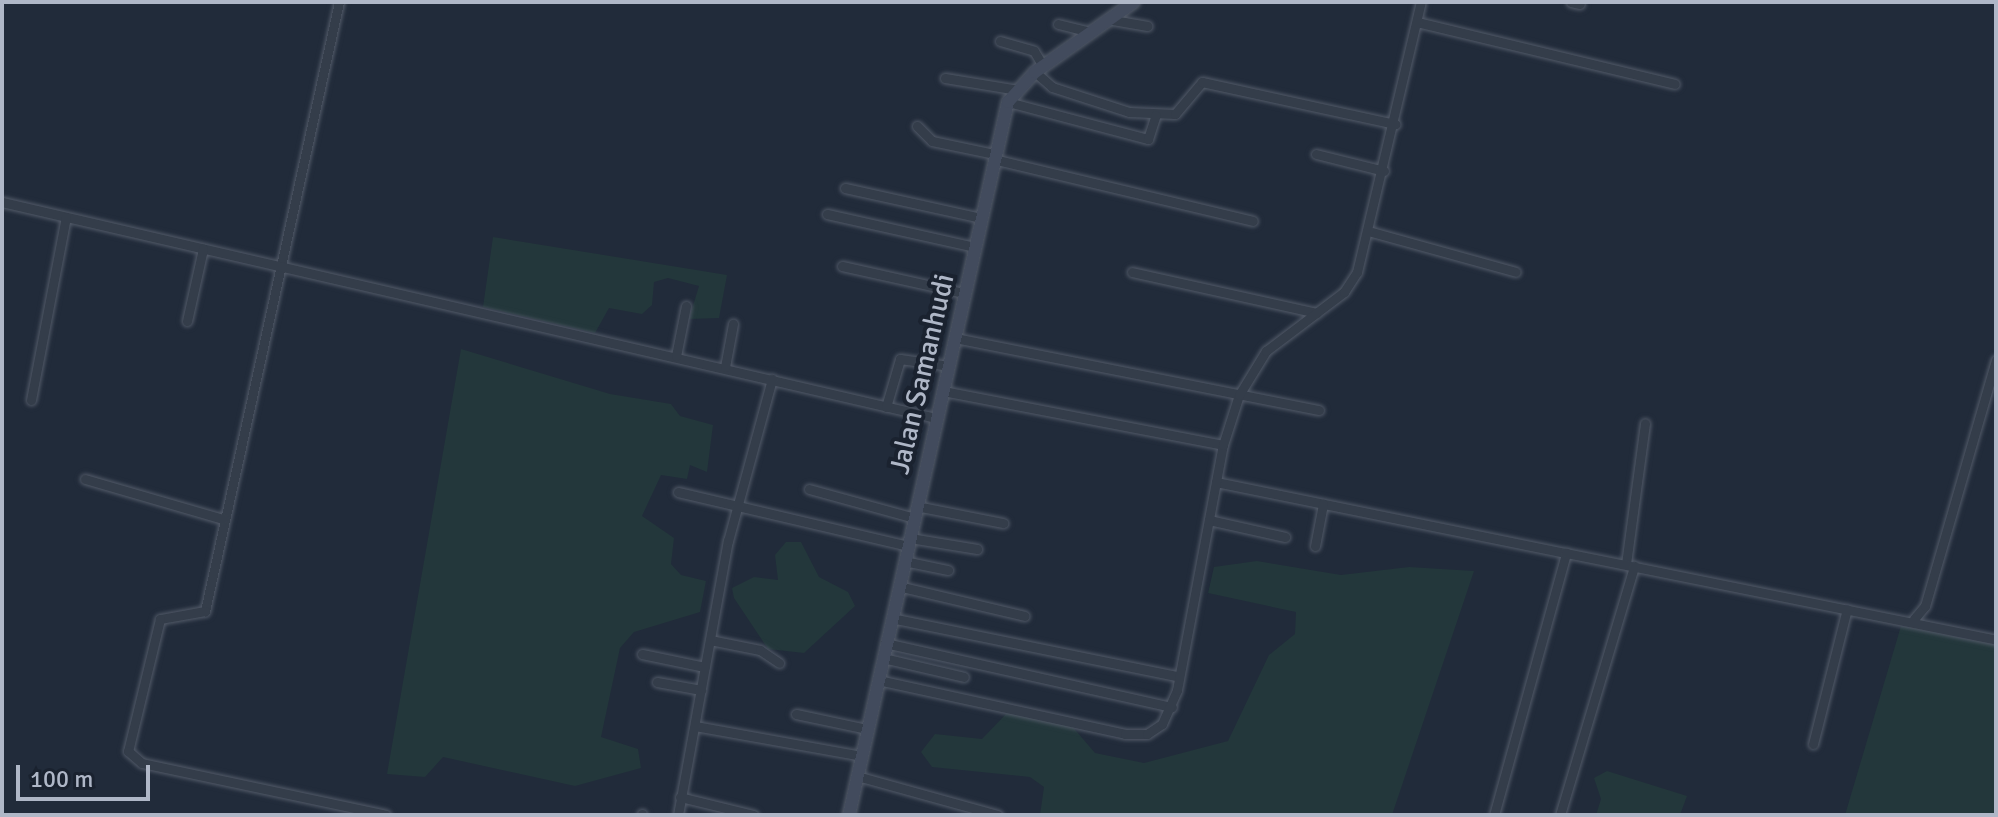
<!DOCTYPE html>
<style>
body{margin:0}
#map{position:relative;width:1998px;height:817px;overflow:hidden;background:#212b3a;font-family:Signika,sans-serif}
div>[style]{position:absolute}
.green>*{inset:0;background:#23373b}
.roads{filter:drop-shadow(0 0 2px #525a68) drop-shadow(0 0 2px #525a68)}
.street>*{height:9px;margin:-4.5px;padding:0 4.5px;transform-origin:4.5px;border-radius:4.5px;background:#343d4a}
.secondary>*{height:12px;margin:-6px;padding:0 6px;transform-origin:6px;border-radius:6px;background:#424b5d}
span{translate:-50% -50%;white-space:nowrap;text-align:center;line-height:1.15;-webkit-text-stroke:8px #1a222f;paint-order:stroke}
.street-label{font-size:28px;color:#afb7c7}
.frame{position:absolute;inset:0;border:4px solid #afb7c7;pointer-events:none}
.scale{position:absolute;left:16px;top:765px;width:134px;height:36px;box-sizing:border-box;border:4px solid #afb7c7;border-top:0;padding-left:10px;font-size:24px;line-height:28px;white-space:nowrap;color:#afb7c7;-webkit-text-stroke:6px #1a222f;paint-order:stroke}
</style>
<div id="map">
<div class="green">
<i style="clip-path:polygon(493px 237px,727px 275px,719px 318px,689px 319px,699px 286px,668px 278px,654px 282px,652px 305px,642px 314px,609px 308px,595px 333px,483px 307px)"></i>
<i style="clip-path:polygon(461px 349px,610px 394px,671px 404px,680px 416px,713px 425px,707px 472px,690px 465px,687px 479px,661px 475px,642px 516px,674px 538px,671px 564px,681px 575px,706px 581px,700px 612px,634px 632px,620px 648px,601px 737px,638px 749px,641px 768px,575px 786px,443px 757px,425px 777px,387px 774px)"></i>
<i style="clip-path:polygon(786px 542px,801px 542px,819px 577px,848px 592px,855px 606px,804px 653px,768px 649px,734px 598px,732px 588px,754px 577px,778px 580px,775px 555px)"></i>
<i style="clip-path:polygon(1257px 561px,1341px 575px,1409px 567px,1474px 571px,1392px 815px,1040px 815px,1044px 787px,1030px 777px,932px 767px,921px 752px,935px 734px,982px 739px,1007px 713px,1071px 725px,1095px 753px,1144px 763px,1228px 741px,1269px 655px,1295px 634px,1296px 612px,1208px 593px,1214px 567px)"></i>
<i style="clip-path:polygon(1901px 626px,1996px 645px,1996px 815px,1845px 815px)"></i>
<i style="clip-path:polygon(1607px 771px,1687px 796px,1680px 815px,1596px 815px,1601px 799px,1594px 778px)"></i>
</div>
<div class="roads">
<div class="street">
<i style="left:339px;top:2px;width:624px;rotate:102.41deg"></i>
<i style="left:205px;top:611px;width:46px;rotate:169.9deg"></i>
<i style="left:160px;top:619px;width:136px;rotate:103.6deg"></i>
<i style="left:128px;top:751px;width:18px;rotate:41deg"></i>
<i style="left:142px;top:763px;width:249px;rotate:12deg"></i>
<i style="left:1571px;top:2px;width:9px;rotate:13deg"></i>
<i style="left:1107px;top:19px;width:41px;rotate:9.9deg"></i>
<i style="left:1417px;top:22px;width:265px;rotate:13.5deg"></i>
<i style="left:1058px;top:24px;width:33px;rotate:14deg"></i>
<i style="left:1000px;top:41px;width:35px;rotate:16deg"></i>
<i style="left:1034px;top:51px;width:17px;rotate:59deg"></i>
<i style="left:1035px;top:72px;width:23px;rotate:41deg"></i>
<i style="left:1052px;top:87px;width:81px;rotate:18deg"></i>
<i style="left:1129px;top:112px;width:46px;rotate:2.5deg"></i>
<i style="left:1175px;top:114px;width:42px;rotate:-49.8deg"></i>
<i style="left:1202px;top:82px;width:198px;rotate:12.3deg"></i>
<i style="left:945px;top:78px;width:74px;rotate:9.3deg"></i>
<i style="left:1008px;top:102px;width:145px;rotate:14.8deg"></i>
<i style="left:1148px;top:139px;width:25px;rotate:-72deg"></i>
<i style="left:917px;top:126px;width:21px;rotate:45deg"></i>
<i style="left:932px;top:141px;width:63px;rotate:11.8deg"></i>
<i style="left:1316px;top:154px;width:70px;rotate:14deg"></i>
<i style="left:993px;top:159px;width:267px;rotate:13.4deg"></i>
<i style="left:845px;top:188px;width:140px;rotate:12.4deg"></i>
<i style="left:2px;top:202px;width:959px;rotate:13.02deg"></i>
<i style="left:827px;top:214px;width:152px;rotate:12.6deg"></i>
<i style="left:1372px;top:232px;width:149px;rotate:15.5deg"></i>
<i style="left:842px;top:266px;width:125px;rotate:12.5deg"></i>
<i style="left:1132px;top:272px;width:189px;rotate:12.5deg"></i>
<i style="left:187px;top:321px;width:74px;rotate:-77.5deg"></i>
<i style="left:955px;top:338px;width:371px;rotate:11.2deg"></i>
<i style="left:676px;top:356px;width:51px;rotate:-78.7deg"></i>
<i style="left:725px;top:367px;width:44px;rotate:-79.5deg"></i>
<i style="left:943px;top:391px;width:285px;rotate:10.9deg"></i>
<i style="left:31px;top:400px;width:186px;rotate:-79.2deg"></i>
<i style="left:886px;top:407px;width:50px;rotate:-73.7deg"></i>
<i style="left:900px;top:359px;width:49px;rotate:8.1deg"></i>
<i style="left:85px;top:479px;width:144px;rotate:16.2deg"></i>
<i style="left:1216px;top:482px;width:357px;rotate:11.5deg"></i>
<i style="left:809px;top:489px;width:109px;rotate:15.4deg"></i>
<i style="left:678px;top:492px;width:236px;rotate:13.2deg"></i>
<i style="left:916px;top:506px;width:89px;rotate:11.1deg"></i>
<i style="left:1209px;top:520px;width:78px;rotate:12.6deg"></i>
<i style="left:910px;top:538px;width:68px;rotate:9.3deg"></i>
<i style="left:1315px;top:546px;width:43px;rotate:-79.2deg"></i>
<i style="left:904px;top:561px;width:45px;rotate:11.6deg"></i>
<i style="left:1626px;top:564px;width:142px;rotate:-82.3deg"></i>
<i style="left:898px;top:586px;width:130px;rotate:13.3deg"></i>
<i style="left:891px;top:618px;width:291px;rotate:11.5deg"></i>
<i style="left:1914px;top:619px;width:17px;rotate:-50deg"></i>
<i style="left:1925px;top:606px;width:256px;rotate:-73.9deg"></i>
<i style="left:710px;top:640px;width:51px;rotate:11.3deg"></i>
<i style="left:760px;top:650px;width:23px;rotate:34deg"></i>
<i style="left:885px;top:643px;width:294px;rotate:12.6deg"></i>
<i style="left:642px;top:654px;width:64px;rotate:11.7deg"></i>
<i style="left:883px;top:658px;width:83px;rotate:13.2deg"></i>
<i style="left:878px;top:680px;width:253px;rotate:12.3deg"></i>
<i style="left:1125px;top:734px;width:22px"></i>
<i style="left:1147px;top:734px;width:18px;rotate:-34deg"></i>
<i style="left:1162px;top:724px;width:37px;rotate:-66deg"></i>
<i style="left:1177px;top:690px;width:249px;rotate:-79.4deg"></i>
<i style="left:1223px;top:445px;width:52px;rotate:-72.3deg"></i>
<i style="left:1239px;top:395px;width:52px;rotate:-58.5deg"></i>
<i style="left:1266px;top:351px;width:98px;rotate:-37.1deg"></i>
<i style="left:1344px;top:292px;width:24px;rotate:-57deg"></i>
<i style="left:1357px;top:272px;width:277px;rotate:-76.7deg"></i>
<i style="left:657px;top:682px;width:45px;rotate:10.3deg"></i>
<i style="left:796px;top:714px;width:73px;rotate:11.9deg"></i>
<i style="left:695px;top:726px;width:169px;rotate:10.2deg"></i>
<i style="left:1813px;top:744px;width:139px;rotate:-75.9deg"></i>
<i style="left:857px;top:776px;width:146px;rotate:15.5deg"></i>
<i style="left:680px;top:797px;width:76px;rotate:13.7deg"></i>
<i style="left:642px;top:815px;width:1px;rotate:-90deg"></i>
<i style="left:678px;top:815px;width:279px;rotate:-79.7deg"></i>
<i style="left:728px;top:541px;width:168px;rotate:-74.8deg"></i>
<i style="left:1494px;top:815px;width:272px;rotate:-74.6deg"></i>
<i style="left:1566px;top:553px;width:439px;rotate:11.4deg"></i>
<i style="left:1560px;top:815px;width:260px;rotate:-73.4deg"></i>
</div>
<div class="secondary">
<i style="left:849px;top:815px;width:731px;rotate:-77.43deg"></i>
<i style="left:1008px;top:102px;width:40px;rotate:-48deg"></i>
<i style="left:1035px;top:72px;width:121px;rotate:-35.3deg"></i>
</div>
</div>
<div class="street-label">
<span style="left:922px;top:374px;rotate:-77deg">Jalan Samanhudi</span>
</div>
<div class="frame"></div>
<div class="scale">100 m</div>
</div>
